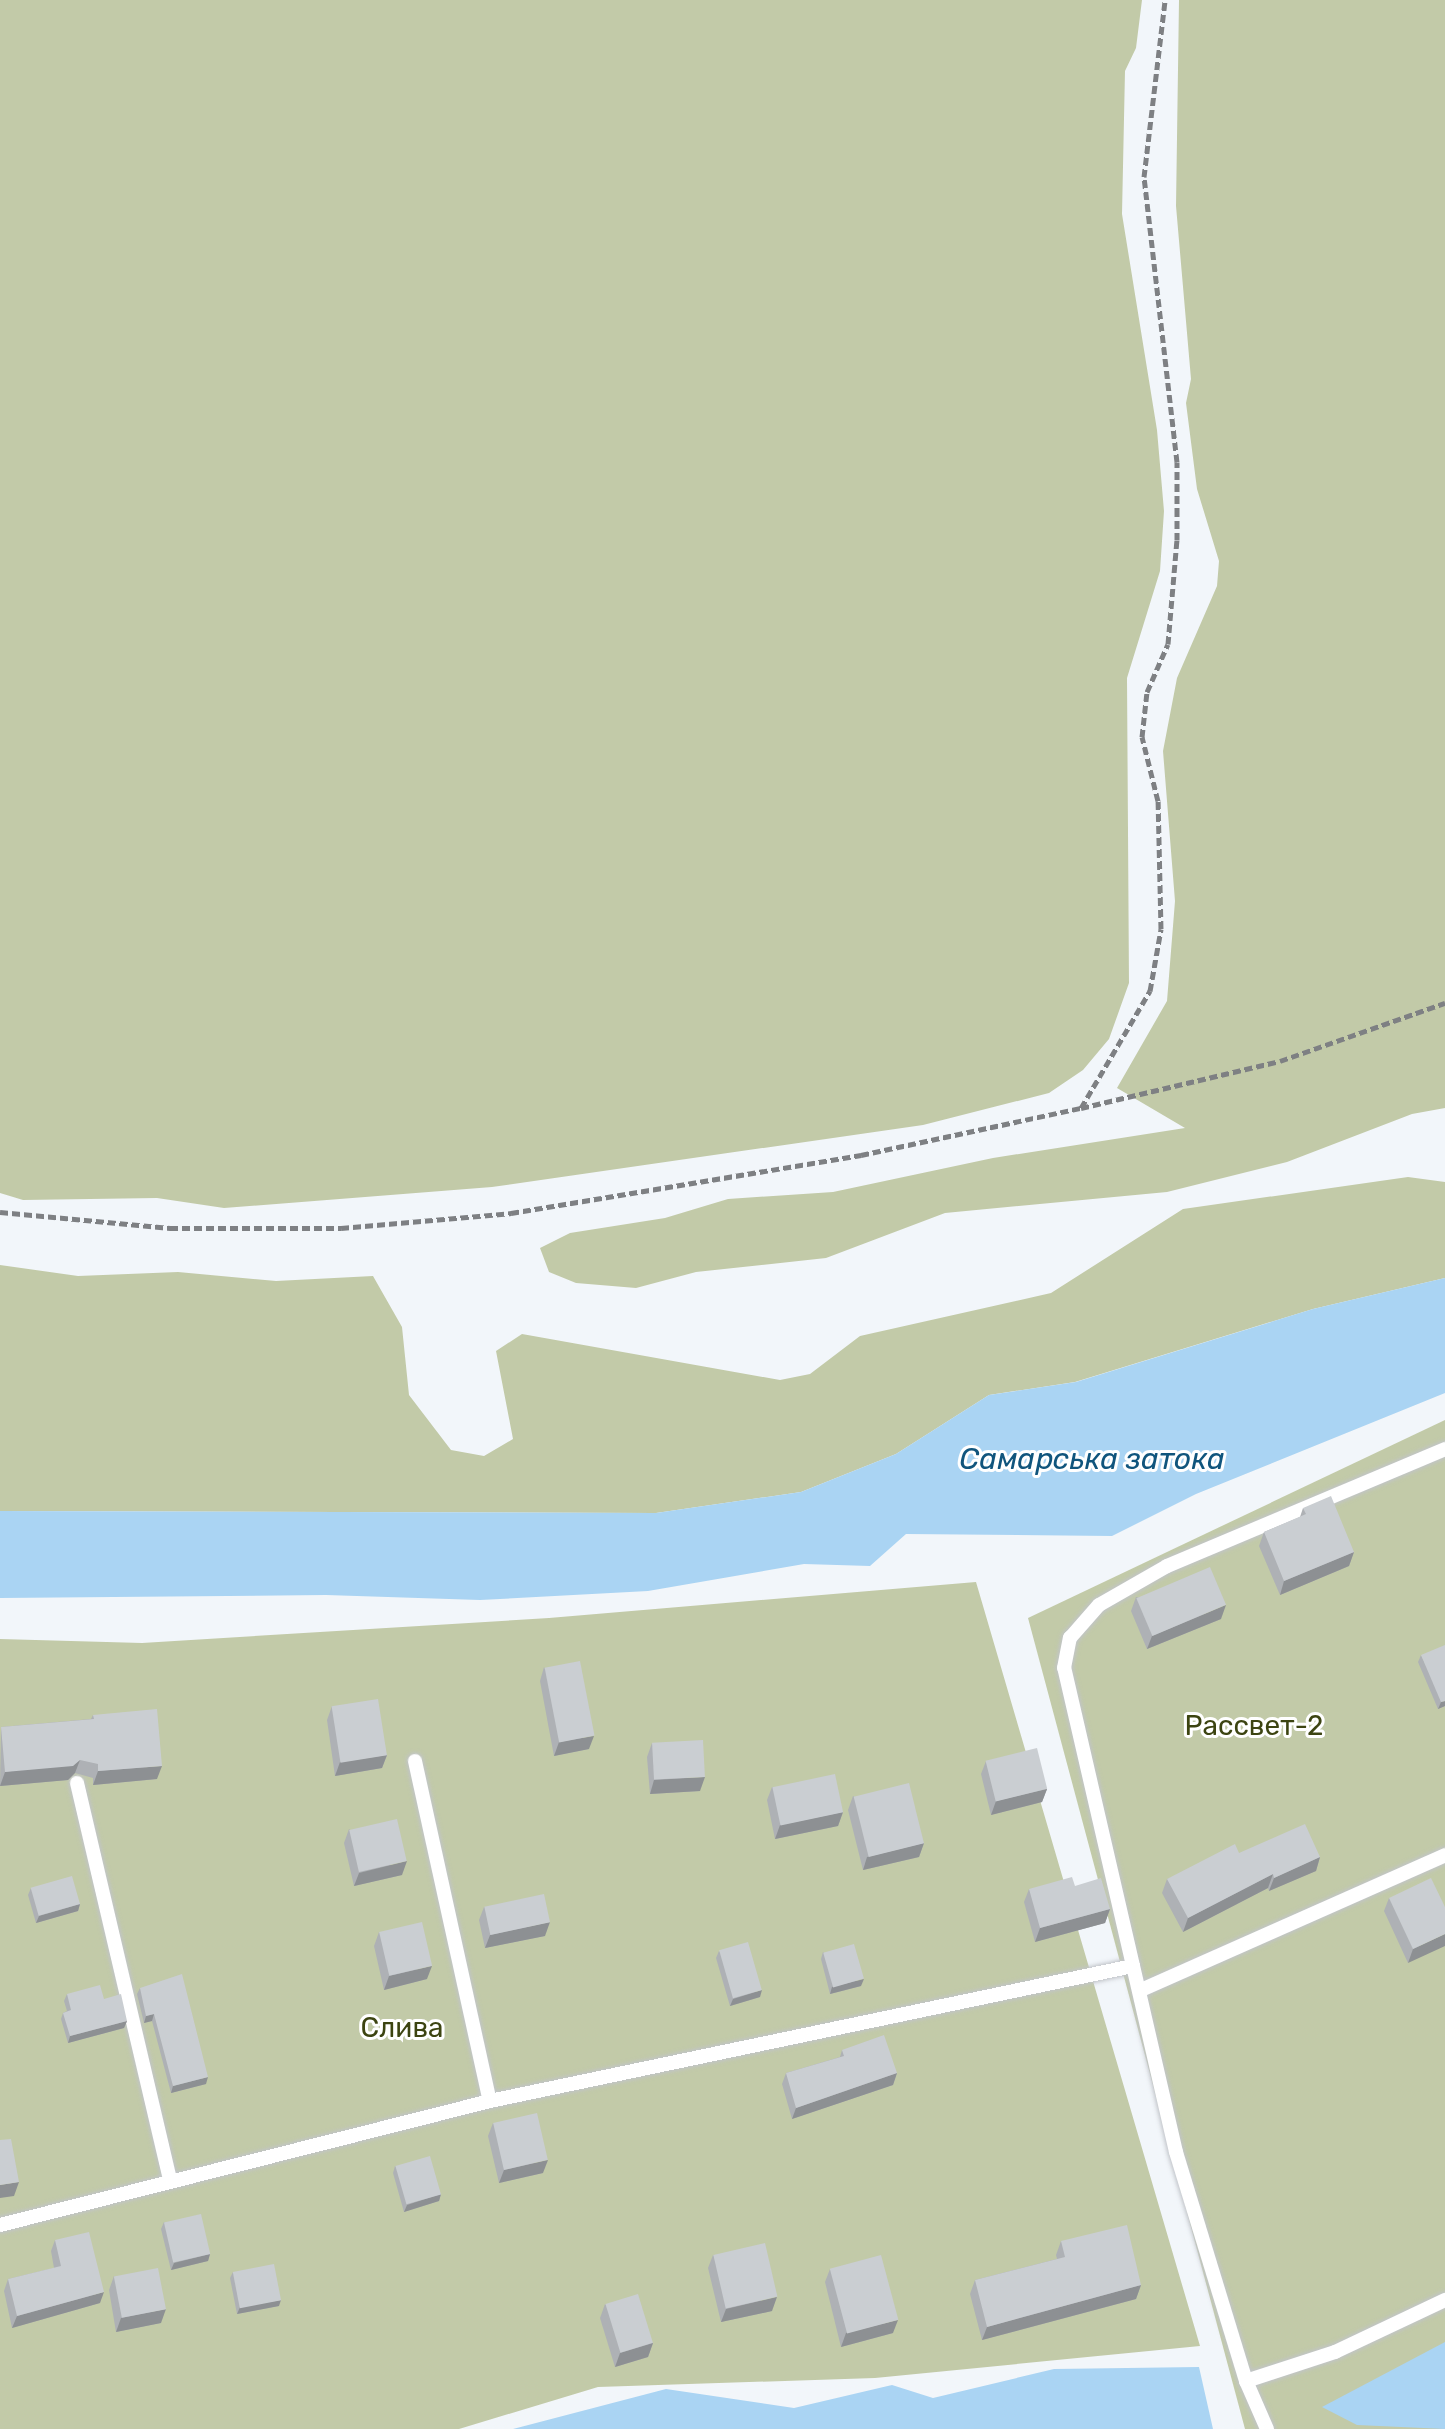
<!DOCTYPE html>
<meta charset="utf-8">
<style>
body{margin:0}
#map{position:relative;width:1445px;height:2429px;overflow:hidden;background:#f2f6fa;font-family:Rubik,sans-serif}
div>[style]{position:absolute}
.green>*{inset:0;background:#c2caa8}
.water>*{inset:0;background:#aad4f3}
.path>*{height:5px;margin-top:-2.5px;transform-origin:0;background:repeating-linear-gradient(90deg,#7e8083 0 8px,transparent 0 12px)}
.roads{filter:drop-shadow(0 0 2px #c1c4c9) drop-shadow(0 0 2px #c1c4c9)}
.service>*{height:14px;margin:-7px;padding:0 7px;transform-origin:7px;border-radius:7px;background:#fff}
.wall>*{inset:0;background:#aeb1b5}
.shaded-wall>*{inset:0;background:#8d9093}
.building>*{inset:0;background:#caced2;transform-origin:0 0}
span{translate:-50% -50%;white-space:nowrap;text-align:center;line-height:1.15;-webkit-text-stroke:6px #fff;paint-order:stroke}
.park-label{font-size:28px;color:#3c4411}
.water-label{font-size:30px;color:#10557d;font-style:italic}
</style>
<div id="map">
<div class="green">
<i style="clip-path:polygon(0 0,1142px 0,1136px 48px,1125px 71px,1122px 214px,1157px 430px,1164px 511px,1160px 571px,1127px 678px,1129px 983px,1109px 1039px,1083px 1070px,1049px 1093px,923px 1125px,492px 1187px,224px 1208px,157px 1198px,23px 1200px,0 1193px)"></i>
<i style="clip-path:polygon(1179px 0,1445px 0,1445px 1108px,1412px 1114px,1287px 1162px,1167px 1192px,945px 1213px,826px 1258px,696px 1272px,636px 1288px,576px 1283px,549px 1272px,540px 1248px,570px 1233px,665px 1218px,728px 1199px,833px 1192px,993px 1158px,1185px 1128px,1117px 1088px,1167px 1001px,1175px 901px,1163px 751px,1177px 678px,1217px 586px,1219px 561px,1197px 489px,1186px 403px,1191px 379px,1176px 206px)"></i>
<i style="clip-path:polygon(1408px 1177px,1445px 1182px,1445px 1278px,1313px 1309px,1075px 1382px,989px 1395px,896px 1454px,801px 1492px,656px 1513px,0 1511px,0 1265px,78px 1276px,178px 1272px,276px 1281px,373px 1276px,402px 1327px,409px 1395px,451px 1450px,484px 1456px,513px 1439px,496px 1351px,522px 1334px,780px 1380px,810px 1374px,860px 1336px,1051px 1293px,1183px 1209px)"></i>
<i style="clip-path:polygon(1445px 1420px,1445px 2429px,1245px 2429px,1028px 1618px)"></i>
<i style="clip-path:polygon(976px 1582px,1200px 2346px,875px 2378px,598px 2387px,459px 2429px,0 2429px,0 1639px,142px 1643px,549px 1618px)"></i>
</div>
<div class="water">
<i style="clip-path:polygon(1445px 1278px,1445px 1393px,1196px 1494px,1112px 1536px,906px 1534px,870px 1566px,804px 1564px,648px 1591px,480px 1600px,326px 1595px,0 1598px,0 1511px,656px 1513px,801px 1492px,896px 1454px,989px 1395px,1076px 1382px,1313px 1309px)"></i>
<i style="clip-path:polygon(1445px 2342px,1445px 2429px,1357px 2425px,1322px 2407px)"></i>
<i style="clip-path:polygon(1199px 2367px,1213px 2429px,513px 2429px,666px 2389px,794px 2408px,892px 2385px,933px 2398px,1054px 2369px)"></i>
</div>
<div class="path">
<i style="left:1081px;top:1108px;width:136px;rotate:-59.5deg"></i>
<i style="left:1150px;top:991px;width:63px;rotate:-79.9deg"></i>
<i style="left:1161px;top:929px;width:128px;rotate:-91.3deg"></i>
<i style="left:1158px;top:801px;width:66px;rotate:-104deg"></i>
<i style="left:1142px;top:737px;width:45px;rotate:-83.7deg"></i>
<i style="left:1147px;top:692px;width:52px;rotate:-66.4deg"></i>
<i style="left:1168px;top:644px;width:104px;rotate:-85.1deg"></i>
<i style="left:1177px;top:540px;width:78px;rotate:-90deg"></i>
<i style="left:1177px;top:462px;width:287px;rotate:-96.6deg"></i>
<i style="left:1144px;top:177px;width:178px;rotate:-83.2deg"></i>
<i style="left:0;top:1212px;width:171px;rotate:5.4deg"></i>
<i style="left:170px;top:1228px;width:171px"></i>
<i style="left:341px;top:1228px;width:171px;rotate:-5deg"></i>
<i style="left:511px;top:1213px;width:355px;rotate:-9.4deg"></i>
<i style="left:861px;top:1155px;width:225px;rotate:-12.1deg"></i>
<i style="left:1081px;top:1108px;width:204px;rotate:-13.3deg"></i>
<i style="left:1280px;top:1061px;width:175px;rotate:-19.4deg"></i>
</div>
<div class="roads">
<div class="service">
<i style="left:415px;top:1761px;width:348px;rotate:77.6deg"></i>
<i style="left:77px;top:1783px;width:406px;rotate:76.8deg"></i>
<i style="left:1141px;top:1990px;width:333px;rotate:-23.9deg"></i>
<i style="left:0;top:2225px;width:505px;rotate:-14.2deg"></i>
<i style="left:490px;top:2101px;width:657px;rotate:-11.86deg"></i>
<i style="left:1246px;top:2381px;width:94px;rotate:-18deg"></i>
<i style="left:1335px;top:2352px;width:122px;rotate:-25.3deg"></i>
<i style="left:1267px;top:2429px;width:52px;rotate:-113.6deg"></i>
<i style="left:1246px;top:2381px;width:239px;rotate:-107deg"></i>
<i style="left:1176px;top:2152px;width:497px;rotate:-103deg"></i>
<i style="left:1064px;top:1668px;width:31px;rotate:-79deg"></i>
<i style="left:1070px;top:1638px;width:44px;rotate:-48.7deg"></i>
<i style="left:1099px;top:1605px;width:78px;rotate:-29.8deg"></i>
<i style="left:1167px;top:1566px;width:302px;rotate:-22.8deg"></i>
</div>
</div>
<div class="wall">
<i style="clip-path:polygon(1303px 1508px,1354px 1552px,1349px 1566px,1280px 1595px,1259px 1546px,1264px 1532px,1300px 1517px)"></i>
<i style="clip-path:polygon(1136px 1597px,1221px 1619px,1147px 1649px,1131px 1611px)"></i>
<i style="clip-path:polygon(1421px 1655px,1445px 1706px,1438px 1709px,1418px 1662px)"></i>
<i style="clip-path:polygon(544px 1667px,589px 1749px,554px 1756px,540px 1681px)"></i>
<i style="clip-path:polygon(332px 1706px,387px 1755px,382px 1768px,335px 1776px,327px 1720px)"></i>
<i style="clip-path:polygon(93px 1715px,157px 1779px,93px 1785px,93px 1778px,75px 1773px,68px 1780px,0 1786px,1px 1727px,91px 1719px)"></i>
<i style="clip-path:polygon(652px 1743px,700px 1791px,650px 1794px,647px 1757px)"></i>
<i style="clip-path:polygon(986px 1761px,1047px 1789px,1042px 1802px,991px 1815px,981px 1774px)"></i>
<i style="clip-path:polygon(772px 1787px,843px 1812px,838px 1826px,775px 1839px,767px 1800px)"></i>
<i style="clip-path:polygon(853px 1796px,924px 1843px,919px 1857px,863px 1870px,848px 1810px)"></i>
<i style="clip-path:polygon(349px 1829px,402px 1875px,354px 1886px,344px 1843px)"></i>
<i style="clip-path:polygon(1239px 1853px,1320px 1857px,1316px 1871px,1269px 1891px,1268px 1888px,1183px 1932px,1162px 1893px,1167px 1879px)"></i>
<i style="clip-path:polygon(1075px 1886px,1110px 1909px,1105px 1923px,1035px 1942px,1024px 1902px,1029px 1889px)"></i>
<i style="clip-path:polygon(31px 1888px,80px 1904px,78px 1911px,36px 1923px,28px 1895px)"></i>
<i style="clip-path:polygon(1389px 1898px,1445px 1907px,1408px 1963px,1384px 1911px)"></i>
<i style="clip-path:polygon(484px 1907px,545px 1936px,485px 1948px,479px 1920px)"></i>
<i style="clip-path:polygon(379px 1932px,427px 1979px,384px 1990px,374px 1946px)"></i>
<i style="clip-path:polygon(719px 1951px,760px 1997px,730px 2006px,716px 1958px)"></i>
<i style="clip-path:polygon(823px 1952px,861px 1986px,830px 1994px,821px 1959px)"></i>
<i style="clip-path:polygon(140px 1988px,206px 2084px,171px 2093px,152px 2021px,144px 2023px,137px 1994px)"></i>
<i style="clip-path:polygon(67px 1994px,104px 1999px,127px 2021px,124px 2028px,68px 2043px,61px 2019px,63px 2013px,67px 2011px,64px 2001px)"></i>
<i style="clip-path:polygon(842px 2050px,897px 2073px,893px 2085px,792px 2119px,782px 2084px,786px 2073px,840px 2057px)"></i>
<i style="clip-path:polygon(493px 2123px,543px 2173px,499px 2183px,488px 2136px)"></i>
<i style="clip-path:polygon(395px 2166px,441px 2194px,439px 2201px,404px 2212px,393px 2173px)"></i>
<i style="clip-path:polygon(164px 2222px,210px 2254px,208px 2261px,171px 2270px,161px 2229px)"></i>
<i style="clip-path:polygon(55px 2240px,100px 2303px,12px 2328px,4px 2291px,8px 2279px,54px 2268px,51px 2251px)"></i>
<i style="clip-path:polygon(1061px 2241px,1141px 2285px,1136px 2299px,982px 2340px,970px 2294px,975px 2280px,1057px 2259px,1056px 2255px)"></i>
<i style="clip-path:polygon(713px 2255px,772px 2311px,721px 2322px,708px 2268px)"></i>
<i style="clip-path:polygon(830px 2269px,893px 2333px,841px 2347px,825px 2282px)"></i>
<i style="clip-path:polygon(233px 2272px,279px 2306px,237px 2314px,230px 2278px)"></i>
<i style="clip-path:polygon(114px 2276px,161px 2323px,116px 2332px,109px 2290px)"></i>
<i style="clip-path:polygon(605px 2304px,653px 2343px,648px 2357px,615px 2367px,600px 2318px)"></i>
</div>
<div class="shaded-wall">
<i style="clip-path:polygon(1354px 1552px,1349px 1566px,1280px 1595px,1284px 1581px)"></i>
<i style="clip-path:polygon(1226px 1605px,1221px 1619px,1147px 1649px,1152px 1636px)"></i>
<i style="clip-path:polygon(1445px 1701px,1445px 1706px,1438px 1709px,1441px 1702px)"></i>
<i style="clip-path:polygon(594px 1736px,589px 1749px,554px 1756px,559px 1742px)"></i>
<i style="clip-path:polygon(387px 1755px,382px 1768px,335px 1776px,340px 1762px)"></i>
<i style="clip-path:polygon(80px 1760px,75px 1773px,68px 1780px,0 1786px,5px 1772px)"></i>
<i style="clip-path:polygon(162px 1766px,157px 1779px,93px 1785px,98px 1771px)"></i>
<i style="clip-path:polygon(705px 1777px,700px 1791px,650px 1794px,654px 1780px)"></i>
<i style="clip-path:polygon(1047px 1789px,1042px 1802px,991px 1815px,996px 1801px)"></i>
<i style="clip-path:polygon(843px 1812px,838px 1826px,775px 1839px,780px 1825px)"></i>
<i style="clip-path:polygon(924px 1843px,919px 1857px,863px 1870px,867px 1857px)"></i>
<i style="clip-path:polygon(1320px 1857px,1316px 1871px,1269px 1891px,1274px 1878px)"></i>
<i style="clip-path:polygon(407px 1861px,402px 1875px,354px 1886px,359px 1873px)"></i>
<i style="clip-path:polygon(1273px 1874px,1268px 1888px,1183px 1932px,1188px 1918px)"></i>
<i style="clip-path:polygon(80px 1904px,78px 1911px,36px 1923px,39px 1916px)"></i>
<i style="clip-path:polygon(1110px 1909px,1105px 1923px,1035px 1942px,1040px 1928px)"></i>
<i style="clip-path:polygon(550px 1922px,545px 1936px,485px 1948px,490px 1935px)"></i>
<i style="clip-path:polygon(1445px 1934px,1445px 1946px,1408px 1963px,1413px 1949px)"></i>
<i style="clip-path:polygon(432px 1966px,427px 1979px,384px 1990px,389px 1976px)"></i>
<i style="clip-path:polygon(864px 1979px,861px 1986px,830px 1994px,832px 1987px)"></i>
<i style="clip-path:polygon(762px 1990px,760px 1997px,730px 2006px,733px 1999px)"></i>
<i style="clip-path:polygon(154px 2014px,152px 2021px,144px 2023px,146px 2016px)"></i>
<i style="clip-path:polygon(127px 2021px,124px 2028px,68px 2043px,70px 2036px)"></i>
<i style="clip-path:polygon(897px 2073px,893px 2085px,792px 2119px,796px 2108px)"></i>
<i style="clip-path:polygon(208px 2077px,206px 2084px,171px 2093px,173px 2086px)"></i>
<i style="clip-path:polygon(548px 2160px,543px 2173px,499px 2183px,504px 2170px)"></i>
<i style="clip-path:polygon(19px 2182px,14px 2196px,0 2198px,0 2185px)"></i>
<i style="clip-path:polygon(441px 2194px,439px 2201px,404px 2212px,407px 2205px)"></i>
<i style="clip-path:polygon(210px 2254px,208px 2261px,171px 2270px,174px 2263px)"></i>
<i style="clip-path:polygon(1141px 2285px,1136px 2299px,982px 2340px,987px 2327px)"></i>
<i style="clip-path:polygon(104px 2292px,100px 2303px,12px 2328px,17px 2316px)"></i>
<i style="clip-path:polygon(777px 2297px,772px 2311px,721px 2322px,726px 2309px)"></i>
<i style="clip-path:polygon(281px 2300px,279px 2306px,237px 2314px,240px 2307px)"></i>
<i style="clip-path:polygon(166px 2309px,161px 2323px,116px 2332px,121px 2318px)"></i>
<i style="clip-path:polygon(898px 2320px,893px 2333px,841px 2347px,846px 2333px)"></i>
<i style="clip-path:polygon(653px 2343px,648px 2357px,615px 2367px,620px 2353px)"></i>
</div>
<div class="building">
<i style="clip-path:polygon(1331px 1496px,1354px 1552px,1284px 1581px,1264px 1532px,1306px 1514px,1303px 1508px)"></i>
<i style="left:1210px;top:1567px;width:41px;height:80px;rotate:67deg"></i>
<i style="clip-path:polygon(1445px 1645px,1445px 1701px,1441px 1702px,1421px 1655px)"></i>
<i style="left:580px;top:1661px;width:76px;height:36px;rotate:79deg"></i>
<i style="left:378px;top:1699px;width:57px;height:47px;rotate:81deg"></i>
<i style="clip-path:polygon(157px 1709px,162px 1766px,98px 1771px,98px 1764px,80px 1760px,73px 1766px,5px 1772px,1px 1727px,94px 1719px,93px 1715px)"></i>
<i style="left:703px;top:1740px;width:37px;height:51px;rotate:87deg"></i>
<i style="left:1037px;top:1748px;width:42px;height:53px;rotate:76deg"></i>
<i style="left:835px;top:1774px;width:39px;height:64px;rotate:78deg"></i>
<i style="left:909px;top:1783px;width:62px;height:57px;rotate:76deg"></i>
<i style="left:397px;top:1819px;width:43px;height:49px;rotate:77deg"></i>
<i style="clip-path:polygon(1305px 1824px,1320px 1857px,1274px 1878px,1273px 1874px,1188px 1918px,1167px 1879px,1235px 1844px,1239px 1853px)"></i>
<i style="left:72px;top:1876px;width:29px;height:43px;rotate:74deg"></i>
<i style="clip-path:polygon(1072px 1877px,1075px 1886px,1101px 1878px,1110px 1909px,1040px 1928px,1029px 1889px)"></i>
<i style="clip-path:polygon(1431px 1878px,1445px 1907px,1445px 1934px,1413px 1949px,1389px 1898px)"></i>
<i style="left:544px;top:1894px;width:29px;height:61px;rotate:78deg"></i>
<i style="left:422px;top:1922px;width:45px;height:44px;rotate:77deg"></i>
<i style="left:748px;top:1942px;width:50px;height:30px;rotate:74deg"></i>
<i style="left:854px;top:1944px;width:36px;height:32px;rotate:74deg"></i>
<i style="clip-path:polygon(182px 1974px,208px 2077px,173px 2086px,154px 2014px,146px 2016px,140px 1988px)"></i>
<i style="clip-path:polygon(100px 1985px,104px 1999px,121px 1994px,127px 2021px,70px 2036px,63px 2013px,71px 2010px,67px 1994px)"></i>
<i style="clip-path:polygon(884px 2035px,897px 2073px,796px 2108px,786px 2073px,844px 2056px,842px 2050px)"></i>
<i style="left:537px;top:2113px;width:48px;height:45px;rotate:77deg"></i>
<i style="clip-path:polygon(11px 2139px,19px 2182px,0 2185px,0 2140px)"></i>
<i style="left:430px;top:2156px;width:40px;height:36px;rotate:74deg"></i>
<i style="left:201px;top:2214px;width:41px;height:38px;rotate:77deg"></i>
<i style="clip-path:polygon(1127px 2225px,1141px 2285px,987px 2327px,975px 2280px,1065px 2257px,1061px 2241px)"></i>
<i style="clip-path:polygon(89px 2232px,104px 2292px,17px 2316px,8px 2279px,61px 2266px,55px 2240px)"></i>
<i style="left:765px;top:2243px;width:55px;height:53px;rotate:77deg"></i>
<i style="left:881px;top:2255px;width:67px;height:53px;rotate:75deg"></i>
<i style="left:274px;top:2264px;width:37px;height:42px;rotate:79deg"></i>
<i style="left:158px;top:2268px;width:42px;height:45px;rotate:79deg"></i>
<i style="left:638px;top:2294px;width:51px;height:34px;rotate:73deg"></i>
</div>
<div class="park-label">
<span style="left:1254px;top:1726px">Рассвет-2</span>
<span style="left:402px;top:2028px">Слива</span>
</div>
<div class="water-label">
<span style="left:1092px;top:1459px">Самарська затока</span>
</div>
</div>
